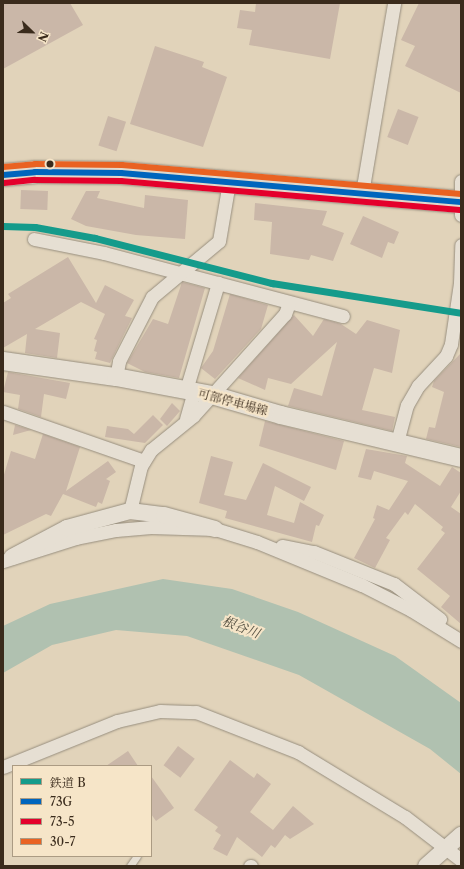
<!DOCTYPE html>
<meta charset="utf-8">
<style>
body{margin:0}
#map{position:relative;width:464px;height:869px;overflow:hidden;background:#e1d3ba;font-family:"Libre Caslon Text","Noto Serif JP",serif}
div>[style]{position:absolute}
.water>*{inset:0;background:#b0c1b0}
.building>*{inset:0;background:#cab7a8;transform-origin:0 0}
.roads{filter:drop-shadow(0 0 1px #978e7e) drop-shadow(0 0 1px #978e7e)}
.service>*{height:7px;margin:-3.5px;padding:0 3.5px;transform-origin:3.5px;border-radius:3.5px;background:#e6dfd3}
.minor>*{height:13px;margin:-6.5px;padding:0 6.5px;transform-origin:6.5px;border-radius:6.5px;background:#e6dfd3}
.tertiary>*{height:16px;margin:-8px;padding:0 8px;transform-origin:8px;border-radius:8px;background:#e6dfd3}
.secondary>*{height:18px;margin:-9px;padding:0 9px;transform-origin:9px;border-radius:9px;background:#e6dfd3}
.trunk>*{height:22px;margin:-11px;padding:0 11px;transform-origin:11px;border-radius:11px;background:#e2d9cb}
.bus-1>*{height:6px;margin:-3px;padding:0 3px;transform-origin:3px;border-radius:3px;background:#0065bd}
.bus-2>*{height:6px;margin:-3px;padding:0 3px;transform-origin:3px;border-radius:3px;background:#e4002b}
.bus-3>*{height:6px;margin:-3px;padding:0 3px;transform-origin:3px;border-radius:3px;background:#e96222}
.rail-1>*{height:7px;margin:-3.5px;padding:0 3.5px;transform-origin:3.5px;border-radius:3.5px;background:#159b8b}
.dots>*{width:11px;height:11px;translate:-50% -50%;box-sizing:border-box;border:2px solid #f6e5c8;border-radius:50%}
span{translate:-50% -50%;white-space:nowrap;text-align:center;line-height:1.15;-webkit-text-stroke:4px #f6e5c8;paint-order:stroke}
.street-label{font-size:12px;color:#3a2b1c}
.water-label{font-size:13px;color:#524e40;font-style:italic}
.frame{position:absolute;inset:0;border:4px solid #3a2b1c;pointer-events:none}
.legend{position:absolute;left:12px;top:765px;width:140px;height:92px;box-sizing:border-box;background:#f6e5c8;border:1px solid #ab9b83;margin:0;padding:5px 7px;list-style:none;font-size:12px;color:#3a2b1c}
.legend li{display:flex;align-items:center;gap:8px;height:20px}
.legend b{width:20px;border:1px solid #ab9b83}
.north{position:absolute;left:12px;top:12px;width:40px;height:40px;-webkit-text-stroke:3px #f6e5c8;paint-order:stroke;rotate:113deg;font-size:11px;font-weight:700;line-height:16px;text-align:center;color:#3a2b1c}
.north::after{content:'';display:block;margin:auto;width:14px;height:18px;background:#3a2b1c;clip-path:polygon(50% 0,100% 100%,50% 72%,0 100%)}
</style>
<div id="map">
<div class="water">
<i style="clip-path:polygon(163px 579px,232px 589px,298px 612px,395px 656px,461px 703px,461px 774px,430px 749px,299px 675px,187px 636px,116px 630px,52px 645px,3px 673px,3px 626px,50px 604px)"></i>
</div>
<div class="building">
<i style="clip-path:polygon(3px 3px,70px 3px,83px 25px,3px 69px)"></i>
<i style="clip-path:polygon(256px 3px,340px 3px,330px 59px,249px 45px,252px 30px,237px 28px,240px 10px,255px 12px)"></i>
<i style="clip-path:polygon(419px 3px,461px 3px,461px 93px,405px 66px,415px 46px,401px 40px)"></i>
<i style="clip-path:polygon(155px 46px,204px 62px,202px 67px,227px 77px,203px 147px,130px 124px)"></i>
<i style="left:398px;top:109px;width:22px;height:30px;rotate:21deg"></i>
<i style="left:108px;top:116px;width:19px;height:31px;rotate:18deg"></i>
<i style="left:21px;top:190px;width:27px;height:19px;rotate:2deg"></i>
<i style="clip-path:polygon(86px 191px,100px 191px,97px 198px,144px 208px,145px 195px,188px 200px,185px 239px,136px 235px,86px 226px,71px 219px)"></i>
<i style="clip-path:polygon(255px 203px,327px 211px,322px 225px,344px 233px,333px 261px,311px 255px,309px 260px,270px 254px,272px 222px,254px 220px)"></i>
<i style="clip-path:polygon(363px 216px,399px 232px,394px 244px,388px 242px,382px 258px,350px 244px)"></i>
<i style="clip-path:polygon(68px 257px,96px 303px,105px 285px,134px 300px,125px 316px,132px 318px,110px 363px,95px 359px,97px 352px,94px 351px,97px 340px,94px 339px,105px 314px,81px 302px,35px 329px,60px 333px,57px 358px,25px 353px,27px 334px,3px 348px,3px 303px,11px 298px,8px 294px)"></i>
<i style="clip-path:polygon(182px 282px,205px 288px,179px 378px,145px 372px,127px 363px,153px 319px,168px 324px)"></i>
<i style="clip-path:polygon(230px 294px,268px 305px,261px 329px,215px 379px,201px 368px,213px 351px)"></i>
<i style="clip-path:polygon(294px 315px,313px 336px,324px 319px,341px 324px,356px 334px,367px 320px,400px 330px,392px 373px,374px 368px,362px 410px,395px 417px,392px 431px,288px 406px,294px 388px,322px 396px,337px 342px,291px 384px,268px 378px,265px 390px,238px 378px)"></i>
<i style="clip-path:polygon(461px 353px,461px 447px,426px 439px,429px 427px,435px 428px,444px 392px,432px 387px,434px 381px)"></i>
<i style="clip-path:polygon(8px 372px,70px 383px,66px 399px,44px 394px,41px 417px,18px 409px,20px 395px,3px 392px)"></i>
<i style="clip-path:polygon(172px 403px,180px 411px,167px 426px,160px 419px)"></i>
<i style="clip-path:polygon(153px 415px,163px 425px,145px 443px,105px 437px,107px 426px,128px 429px,134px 434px)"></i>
<i style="clip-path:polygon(265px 421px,344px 441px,336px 470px,259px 446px)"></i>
<i style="clip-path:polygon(15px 425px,31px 430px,13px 435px)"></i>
<i style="clip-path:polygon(43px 434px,80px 447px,66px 491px,108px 461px,116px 472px,106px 479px,110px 481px,102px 504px,98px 502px,96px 507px,63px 494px,51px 516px,46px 514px,3px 535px,3px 478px,11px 451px,35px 459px)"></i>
<i style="clip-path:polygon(366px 449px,407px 456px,405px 463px,440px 486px,452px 467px,461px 473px,461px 491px,451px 507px,461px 514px,461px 624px,441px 607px,450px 596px,417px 569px,445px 533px,441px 530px,443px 527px,415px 504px,408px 515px,405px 512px,386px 538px,390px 540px,375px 568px,354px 558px,375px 519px,373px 518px,377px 505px,389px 510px,408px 481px,374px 471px,371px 480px,358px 477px)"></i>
<i style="clip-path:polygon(211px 456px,233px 462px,224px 495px,246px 500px,263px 463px,311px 487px,304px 501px,275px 486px,267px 515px,294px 523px,300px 502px,324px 515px,319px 526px,316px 525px,312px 542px,225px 518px,227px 511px,199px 503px)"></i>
<i style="left:178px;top:746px;width:21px;height:24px;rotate:37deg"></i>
<i style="clip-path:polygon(128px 751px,138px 766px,106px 766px)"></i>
<i style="clip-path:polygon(230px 760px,254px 778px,257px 773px,271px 784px,250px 812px,273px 830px,293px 806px,314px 824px,290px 839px,285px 835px,275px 848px,271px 845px,262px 857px,237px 837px,227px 856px,213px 849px,221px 835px,215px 831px,218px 827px,194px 810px)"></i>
<i style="clip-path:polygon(151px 776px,174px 808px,156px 821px,151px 814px)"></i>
</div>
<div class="roads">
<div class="service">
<i style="left:130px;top:866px;width:12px;rotate:-55deg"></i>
</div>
<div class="minor">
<i style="left:461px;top:181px;width:34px;rotate:90deg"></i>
<i style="left:362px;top:193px;width:193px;rotate:-80.4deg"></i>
<i style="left:34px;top:239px;width:71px;rotate:11.3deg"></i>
<i style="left:104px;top:253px;width:247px;rotate:14.8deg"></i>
<i style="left:116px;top:377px;width:16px;rotate:-79deg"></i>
<i style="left:119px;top:361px;width:72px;rotate:-62.7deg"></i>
<i style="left:152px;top:297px;width:87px;rotate:-39.9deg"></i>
<i style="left:219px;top:241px;width:60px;rotate:-80.4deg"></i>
<i style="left:186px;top:390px;width:112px;rotate:-73.3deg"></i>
<i style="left:3px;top:412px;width:149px;rotate:19.2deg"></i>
<i style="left:186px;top:419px;width:29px;rotate:-74deg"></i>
<i style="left:397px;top:442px;width:38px;rotate:-75deg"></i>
<i style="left:407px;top:405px;width:22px;rotate:-60deg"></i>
<i style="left:418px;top:386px;width:41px;rotate:-47deg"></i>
<i style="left:446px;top:356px;width:13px;rotate:-67deg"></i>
<i style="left:451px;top:344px;width:62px;rotate:-81.6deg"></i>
<i style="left:460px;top:283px;width:38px;rotate:-88deg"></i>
<i style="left:130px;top:511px;width:46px;rotate:-76.3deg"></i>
<i style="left:141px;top:466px;width:19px;rotate:-58deg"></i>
<i style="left:151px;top:450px;width:54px;rotate:-39deg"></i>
<i style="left:193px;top:416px;width:137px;rotate:-48deg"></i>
<i style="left:285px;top:314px;width:12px;rotate:-70deg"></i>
<i style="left:282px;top:546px;width:33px;rotate:11deg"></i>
<i style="left:314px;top:552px;width:86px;rotate:21.8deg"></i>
<i style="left:394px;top:584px;width:58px;rotate:37.3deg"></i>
<i style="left:3px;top:561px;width:77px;rotate:-17.5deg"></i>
<i style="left:76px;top:538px;width:41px;rotate:-11.3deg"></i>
<i style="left:116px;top:530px;width:35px;rotate:-5deg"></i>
<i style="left:151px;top:527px;width:64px;rotate:1.8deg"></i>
<i style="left:215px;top:529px;width:44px;rotate:17.2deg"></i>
<i style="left:257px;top:542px;width:113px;rotate:22.3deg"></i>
<i style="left:362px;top:585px;width:55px;rotate:27deg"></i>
<i style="left:411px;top:610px;width:59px;rotate:31.8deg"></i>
<i style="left:3px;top:767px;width:123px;rotate:-22deg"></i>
<i style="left:117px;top:721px;width:44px;rotate:-13.1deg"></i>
<i style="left:160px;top:711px;width:36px;rotate:2deg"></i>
<i style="left:196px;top:712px;width:110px;rotate:21.4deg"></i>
<i style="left:298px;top:752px;width:125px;rotate:31.3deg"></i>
<i style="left:405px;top:817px;width:71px;rotate:37.5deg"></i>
<i style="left:250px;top:866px;width:1px"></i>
</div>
<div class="tertiary">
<i style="left:12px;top:557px;width:62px;rotate:-27.8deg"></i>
<i style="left:67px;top:528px;width:65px;rotate:-15.1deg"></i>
<i style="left:130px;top:511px;width:34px;rotate:7deg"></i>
<i style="left:164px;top:515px;width:53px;rotate:15.4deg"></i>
<i style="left:426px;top:866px;width:47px;rotate:-41.5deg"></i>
</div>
<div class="secondary">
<i style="left:3px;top:361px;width:114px;rotate:8.1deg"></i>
<i style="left:116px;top:377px;width:98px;rotate:10.6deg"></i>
<i style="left:212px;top:395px;width:72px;rotate:16.2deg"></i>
<i style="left:281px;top:415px;width:185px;rotate:13.4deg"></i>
</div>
<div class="trunk">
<i style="left:3px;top:175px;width:32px;rotate:-5deg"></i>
<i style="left:35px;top:172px;width:86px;rotate:0.7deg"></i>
<i style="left:121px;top:173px;width:341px;rotate:4.9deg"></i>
</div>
</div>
<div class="bus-1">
<i style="left:3px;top:175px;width:32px;rotate:-5deg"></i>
<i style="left:35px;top:172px;width:86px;rotate:0.7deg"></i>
<i style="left:121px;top:173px;width:341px;rotate:4.9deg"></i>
</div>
<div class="bus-2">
<i style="left:4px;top:183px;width:31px;rotate:-6deg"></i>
<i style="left:35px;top:180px;width:86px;rotate:0.7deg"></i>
<i style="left:121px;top:181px;width:340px;rotate:4.9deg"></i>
</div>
<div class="bus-3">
<i style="left:3px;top:167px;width:32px;rotate:-5deg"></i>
<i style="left:35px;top:164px;width:87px;rotate:0.7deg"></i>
<i style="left:122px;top:165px;width:340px;rotate:4.9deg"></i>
</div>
<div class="rail-1">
<i style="left:3px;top:226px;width:32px;rotate:2deg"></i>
<i style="left:35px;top:227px;width:61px;rotate:10.4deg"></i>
<i style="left:95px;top:238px;width:183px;rotate:14.3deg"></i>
<i style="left:272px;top:283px;width:191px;rotate:9deg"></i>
</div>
<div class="dots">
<i style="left:50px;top:164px;background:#3a2b1c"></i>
</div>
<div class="street-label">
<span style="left:233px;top:402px;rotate:15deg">可部停車場線</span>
</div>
<div class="water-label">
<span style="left:241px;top:627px;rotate:21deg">根谷川</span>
</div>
<div class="frame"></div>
<ul class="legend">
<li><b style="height:5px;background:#159b8b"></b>鉄道 B</li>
<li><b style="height:5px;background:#0065bd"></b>73G</li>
<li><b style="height:5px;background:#e4002b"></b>73-5</li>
<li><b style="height:5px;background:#e96222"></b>30-7</li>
</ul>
<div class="north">N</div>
</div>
